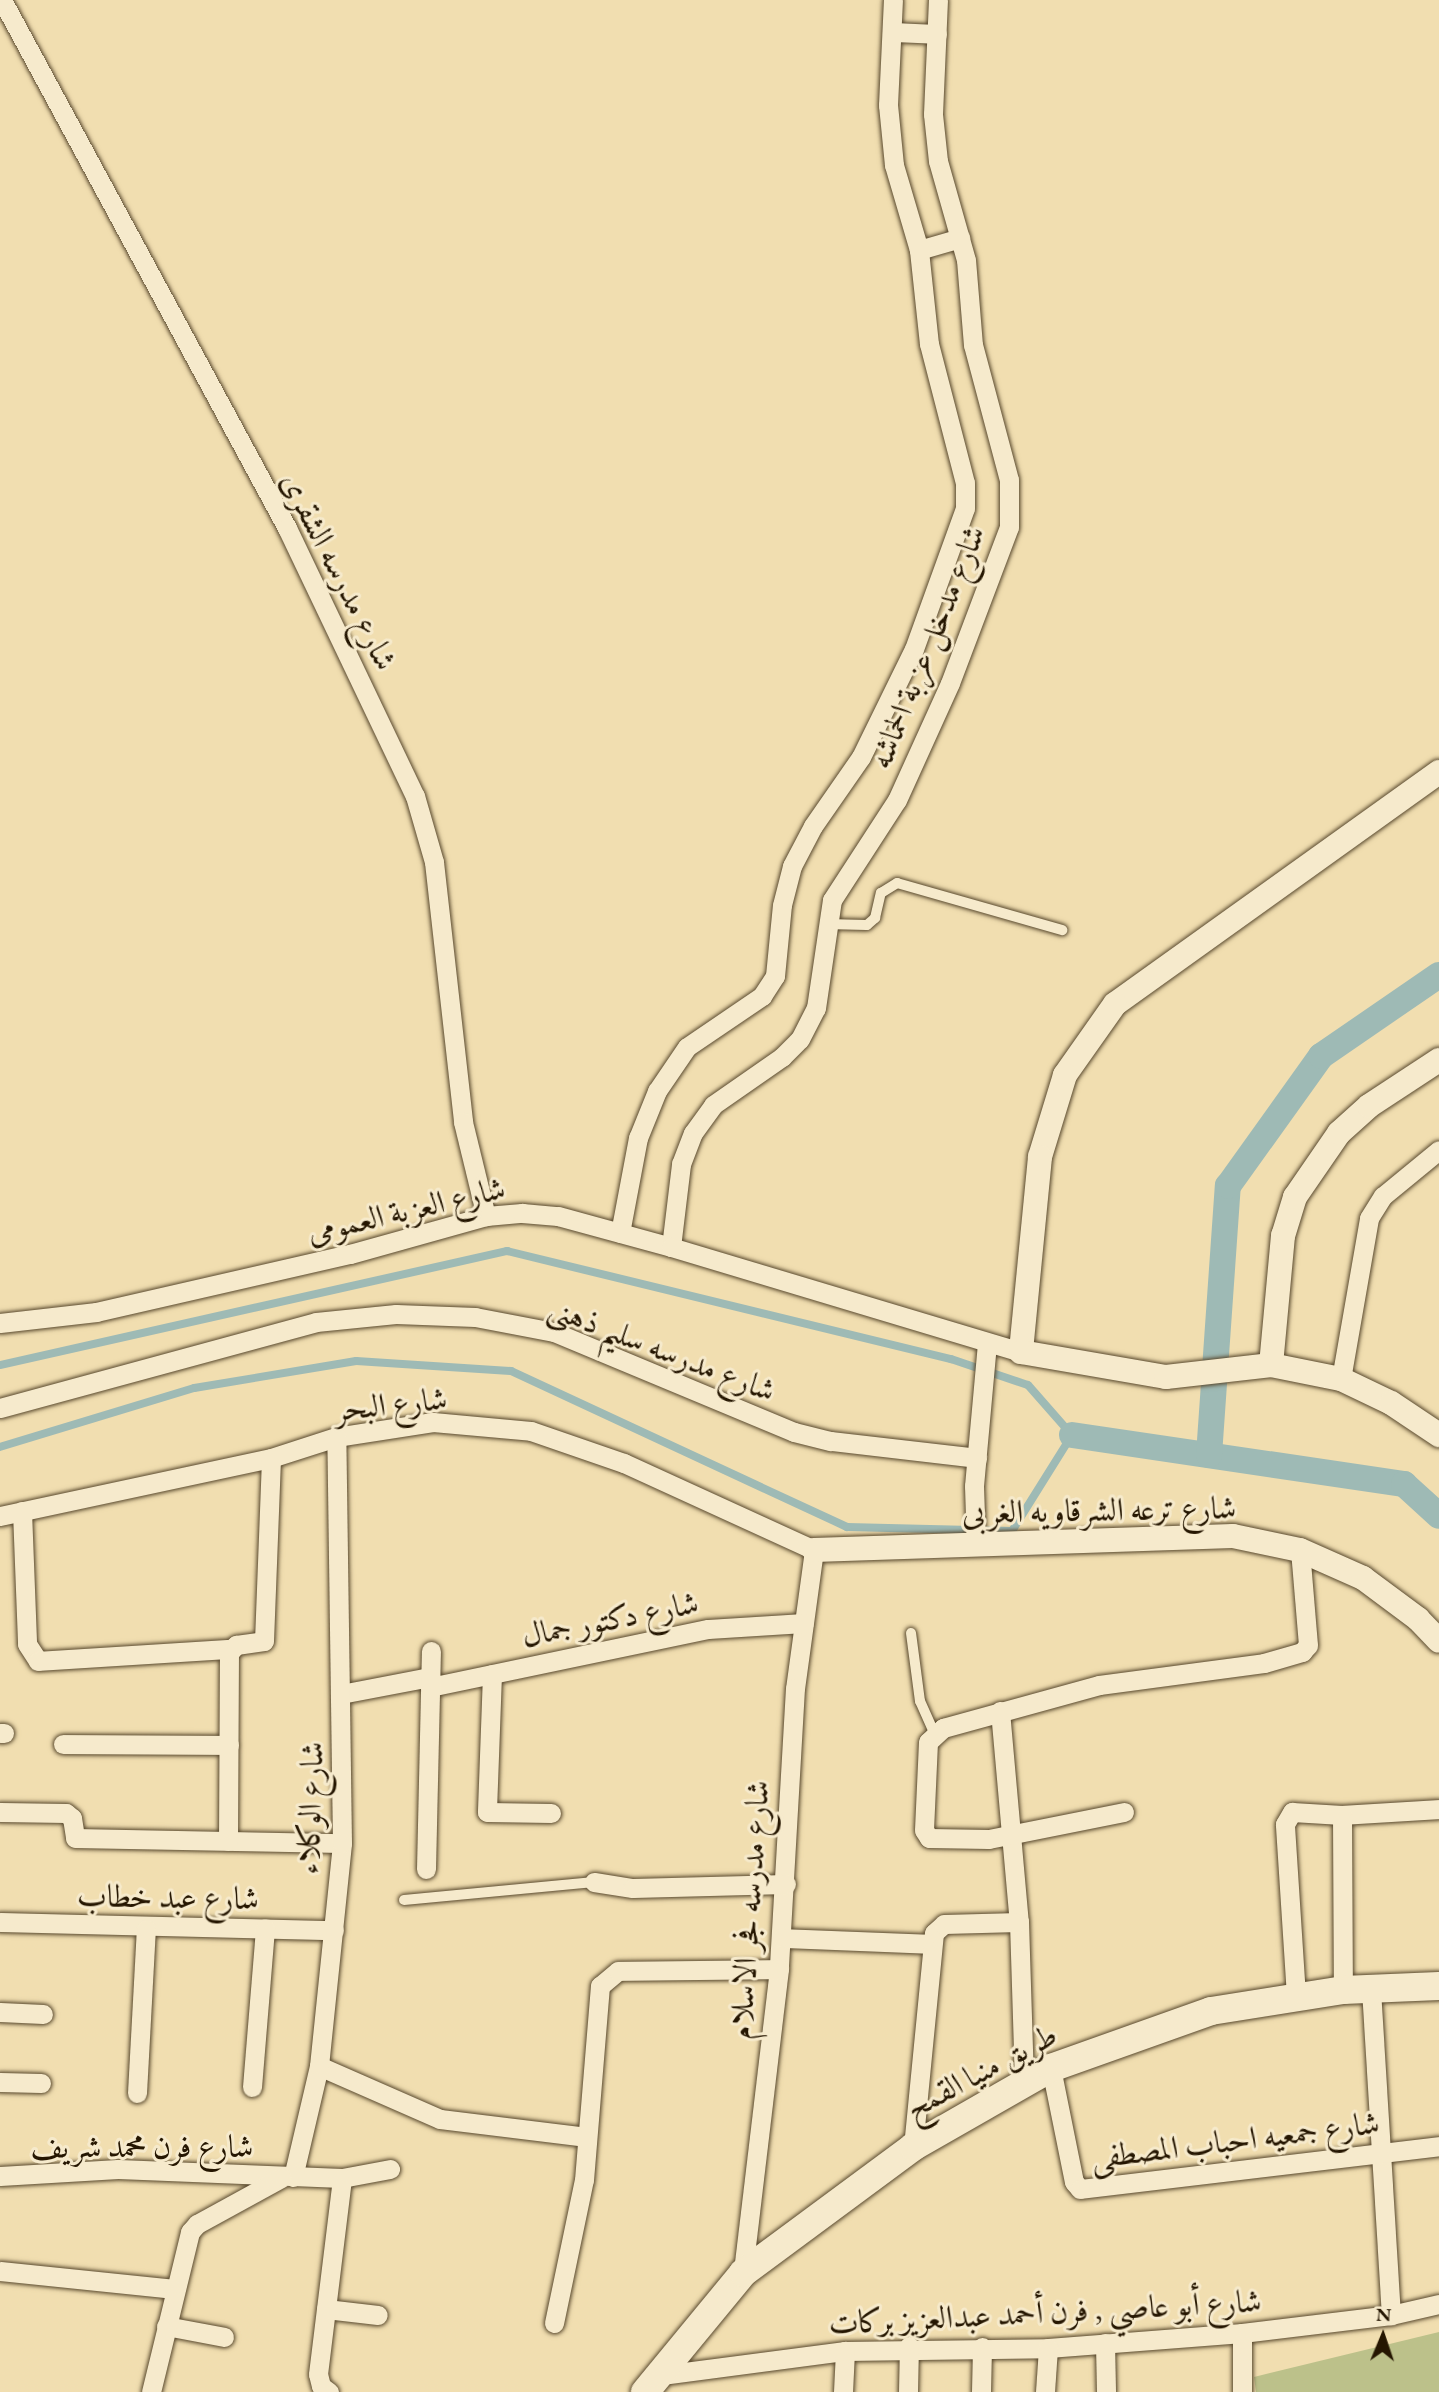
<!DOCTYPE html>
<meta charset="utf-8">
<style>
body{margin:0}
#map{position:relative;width:1439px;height:2392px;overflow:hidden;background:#f1deb0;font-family:"EB Garamond",Amiri,serif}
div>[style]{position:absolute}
.green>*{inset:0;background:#bcc18a}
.stream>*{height:8px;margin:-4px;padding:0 4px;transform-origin:4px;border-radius:4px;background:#9ebab5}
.canal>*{height:26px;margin:-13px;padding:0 13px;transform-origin:13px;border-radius:13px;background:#9ebab5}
.roads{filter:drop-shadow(0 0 2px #58482d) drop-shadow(0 0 2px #58482d)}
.service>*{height:10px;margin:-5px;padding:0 5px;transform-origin:5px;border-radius:5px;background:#f6eacc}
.minor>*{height:19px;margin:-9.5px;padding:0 9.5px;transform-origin:9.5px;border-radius:9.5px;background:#f6eacc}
.tertiary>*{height:24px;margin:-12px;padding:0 12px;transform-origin:12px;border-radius:12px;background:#f6eacc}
.secondary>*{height:28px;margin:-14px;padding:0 14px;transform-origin:14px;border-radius:14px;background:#f6eacc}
span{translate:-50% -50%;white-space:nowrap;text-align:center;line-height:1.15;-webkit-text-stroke:6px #f6eacc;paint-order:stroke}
.street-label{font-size:32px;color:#251601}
.north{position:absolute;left:1348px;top:2301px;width:70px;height:70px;-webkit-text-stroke:5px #f6eacc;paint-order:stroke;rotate:2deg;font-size:19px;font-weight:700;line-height:28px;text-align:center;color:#251601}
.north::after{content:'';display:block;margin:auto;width:24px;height:32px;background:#251601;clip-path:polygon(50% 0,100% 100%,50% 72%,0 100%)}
</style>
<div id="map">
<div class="green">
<i style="clip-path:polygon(1439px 2332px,1439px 2392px,1256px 2392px,1254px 2377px)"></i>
</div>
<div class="stream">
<i style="left:0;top:1365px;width:520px;rotate:-12.67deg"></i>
<i style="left:507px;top:1251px;width:457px;rotate:13.7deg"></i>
<i style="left:951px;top:1359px;width:81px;rotate:18.7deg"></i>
<i style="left:1028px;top:1385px;width:67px;rotate:48.7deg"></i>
<i style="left:1072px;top:1435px;width:113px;rotate:122deg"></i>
<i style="left:1012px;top:1531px;width:165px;rotate:-178.6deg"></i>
<i style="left:847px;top:1527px;width:370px;rotate:-155.1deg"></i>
<i style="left:511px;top:1371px;width:155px;rotate:-176.3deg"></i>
<i style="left:356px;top:1361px;width:164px;rotate:170.5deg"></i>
<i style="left:194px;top:1388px;width:203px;rotate:163.1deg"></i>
</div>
<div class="canal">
<i style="left:1072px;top:1435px;width:336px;rotate:8.4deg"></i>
<i style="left:1404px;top:1484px;width:47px;rotate:42.4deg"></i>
<i style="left:1209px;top:1455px;width:270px;rotate:-86deg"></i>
<i style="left:1228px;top:1186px;width:160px;rotate:-54.4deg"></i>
<i style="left:1321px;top:1056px;width:143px;rotate:-34.5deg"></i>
</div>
<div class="roads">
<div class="service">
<i style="left:826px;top:924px;width:41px;rotate:1.4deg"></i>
<i style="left:867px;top:925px;width:11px;rotate:-41deg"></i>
<i style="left:875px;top:918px;width:26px;rotate:-77deg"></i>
<i style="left:881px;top:893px;width:19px;rotate:-32deg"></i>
<i style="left:897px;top:883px;width:172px;rotate:15.9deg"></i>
<i style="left:911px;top:1633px;width:69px;rotate:82.5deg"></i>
<i style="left:920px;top:1701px;width:35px;rotate:66deg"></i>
<i style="left:404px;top:1900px;width:191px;rotate:-5.4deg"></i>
</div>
<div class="minor">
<i style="left:2px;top:0;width:600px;rotate:61.64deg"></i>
<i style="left:287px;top:528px;width:297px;rotate:64.5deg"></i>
<i style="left:415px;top:796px;width:69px;rotate:73.9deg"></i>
<i style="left:434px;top:862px;width:262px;rotate:83.6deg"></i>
<i style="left:463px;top:1122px;width:97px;rotate:76.3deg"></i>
<i style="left:892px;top:32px;width:45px;rotate:2.5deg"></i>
<i style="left:919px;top:250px;width:43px;rotate:-16.3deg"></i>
<i style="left:620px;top:1233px;width:97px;rotate:-79.3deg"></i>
<i style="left:638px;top:1138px;width:51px;rotate:-68deg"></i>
<i style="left:657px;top:1091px;width:53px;rotate:-55.7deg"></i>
<i style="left:687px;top:1047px;width:91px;rotate:-34.2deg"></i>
<i style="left:762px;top:996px;width:24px;rotate:-57deg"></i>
<i style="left:775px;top:976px;width:71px;rotate:-84.4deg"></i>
<i style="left:782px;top:905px;width:40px;rotate:-75.6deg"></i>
<i style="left:792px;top:866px;width:45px;rotate:-62.3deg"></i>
<i style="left:813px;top:826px;width:84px;rotate:-55.2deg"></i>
<i style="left:861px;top:757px;width:120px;rotate:-63.9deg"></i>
<i style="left:914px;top:649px;width:150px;rotate:-70.1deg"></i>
<i style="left:965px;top:508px;width:25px;rotate:-90deg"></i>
<i style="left:965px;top:483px;width:144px;rotate:-104.5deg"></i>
<i style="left:929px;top:344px;width:95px;rotate:-96.1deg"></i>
<i style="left:919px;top:250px;width:89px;rotate:-106.4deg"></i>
<i style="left:894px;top:165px;width:60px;rotate:-95.7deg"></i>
<i style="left:888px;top:105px;width:105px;rotate:-87.3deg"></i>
<i style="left:671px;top:1247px;width:84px;rotate:-83.1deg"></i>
<i style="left:681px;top:1164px;width:33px;rotate:-69deg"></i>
<i style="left:693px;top:1133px;width:34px;rotate:-54deg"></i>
<i style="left:713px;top:1105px;width:84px;rotate:-34.8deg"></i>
<i style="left:782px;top:1057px;width:25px;rotate:-45deg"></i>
<i style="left:800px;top:1039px;width:35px;rotate:-63deg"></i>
<i style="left:816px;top:1008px;width:109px;rotate:-81.6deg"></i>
<i style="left:832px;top:900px;width:119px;rotate:-57deg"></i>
<i style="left:897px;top:800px;width:128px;rotate:-65.6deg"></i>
<i style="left:950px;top:683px;width:167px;rotate:-69.3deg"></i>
<i style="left:1009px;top:527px;width:47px;rotate:-90deg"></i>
<i style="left:1009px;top:480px;width:140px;rotate:-104.9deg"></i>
<i style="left:973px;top:345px;width:85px;rotate:-94.7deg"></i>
<i style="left:966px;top:260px;width:103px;rotate:-105.8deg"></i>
<i style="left:938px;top:161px;width:47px;rotate:-96.1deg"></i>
<i style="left:933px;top:114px;width:114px;rotate:-87.5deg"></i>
<i style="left:0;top:1323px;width:97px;rotate:-6.5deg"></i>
<i style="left:96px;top:1312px;width:261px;rotate:-12.9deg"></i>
<i style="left:350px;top:1254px;width:141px;rotate:-15.6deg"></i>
<i style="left:486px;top:1216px;width:36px;rotate:-5deg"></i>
<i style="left:522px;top:1213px;width:36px;rotate:5deg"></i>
<i style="left:558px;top:1216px;width:117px;rotate:15.3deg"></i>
<i style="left:671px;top:1247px;width:365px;rotate:16.7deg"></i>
<i style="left:1341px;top:1379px;width:163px;rotate:-80.1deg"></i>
<i style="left:1369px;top:1218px;width:26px;rotate:-58deg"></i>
<i style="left:1383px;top:1196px;width:72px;rotate:-39.4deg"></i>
<i style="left:0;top:1408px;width:327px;rotate:-15.2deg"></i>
<i style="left:316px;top:1322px;width:80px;rotate:-5.7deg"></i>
<i style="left:396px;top:1314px;width:79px;rotate:2.2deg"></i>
<i style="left:475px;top:1317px;width:80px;rotate:10.8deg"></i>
<i style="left:554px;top:1332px;width:260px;rotate:22.6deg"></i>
<i style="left:794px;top:1432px;width:38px;rotate:14deg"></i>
<i style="left:831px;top:1441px;width:147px;rotate:6.6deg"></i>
<i style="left:22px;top:1511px;width:133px;rotate:87.8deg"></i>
<i style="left:27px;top:1644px;width:20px;rotate:57deg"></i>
<i style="left:38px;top:1661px;width:192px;rotate:-3.6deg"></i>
<i style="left:0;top:1516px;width:277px;rotate:-12.1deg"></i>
<i style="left:271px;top:1458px;width:68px;rotate:-17.9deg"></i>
<i style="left:336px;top:1437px;width:98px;rotate:-8.8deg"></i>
<i style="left:433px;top:1422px;width:98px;rotate:5.2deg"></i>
<i style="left:531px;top:1431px;width:98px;rotate:19deg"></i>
<i style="left:624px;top:1463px;width:209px;rotate:24.6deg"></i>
<i style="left:814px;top:1550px;width:139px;rotate:97.8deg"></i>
<i style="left:795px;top:1688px;width:281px;rotate:93.3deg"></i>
<i style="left:779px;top:1969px;width:306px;rotate:96.8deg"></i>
<i style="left:976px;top:1546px;width:60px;rotate:-91.9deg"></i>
<i style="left:974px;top:1486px;width:144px;rotate:-84.8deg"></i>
<i style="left:492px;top:1674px;width:138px;rotate:92.1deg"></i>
<i style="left:487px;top:1812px;width:64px;rotate:0.9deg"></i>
<i style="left:430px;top:1687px;width:284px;rotate:-11.8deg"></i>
<i style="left:708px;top:1629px;width:96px;rotate:-3.6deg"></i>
<i style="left:341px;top:1694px;width:91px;rotate:-10.8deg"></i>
<i style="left:1000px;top:1711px;width:212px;rotate:84.9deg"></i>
<i style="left:1019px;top:1922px;width:162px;rotate:88.2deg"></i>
<i style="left:0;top:1733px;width:4px"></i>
<i style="left:63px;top:1744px;width:166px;rotate:0.3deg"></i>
<i style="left:0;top:1812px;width:66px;rotate:0.9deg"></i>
<i style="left:66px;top:1813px;width:8px;rotate:40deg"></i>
<i style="left:72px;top:1818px;width:20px;rotate:81deg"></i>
<i style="left:75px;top:1838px;width:267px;rotate:1.1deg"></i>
<i style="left:1124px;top:1812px;width:138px;rotate:168.7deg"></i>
<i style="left:989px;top:1839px;width:60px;rotate:-179deg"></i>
<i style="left:929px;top:1838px;width:9px;rotate:-122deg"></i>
<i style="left:924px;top:1830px;width:88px;rotate:-87.4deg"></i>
<i style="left:928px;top:1742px;width:21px;rotate:-43deg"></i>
<i style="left:943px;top:1728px;width:162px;rotate:-15.4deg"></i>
<i style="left:1099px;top:1685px;width:166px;rotate:-7.6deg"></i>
<i style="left:1264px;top:1663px;width:40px;rotate:-16deg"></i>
<i style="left:1302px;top:1652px;width:9px;rotate:-49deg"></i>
<i style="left:1308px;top:1645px;width:95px;rotate:-94.8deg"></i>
<i style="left:1342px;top:1815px;width:97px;rotate:-3.5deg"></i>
<i style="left:228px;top:1841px;width:188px;rotate:-89.7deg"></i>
<i style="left:229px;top:1653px;width:11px;rotate:-49deg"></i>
<i style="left:236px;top:1645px;width:28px;rotate:-8deg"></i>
<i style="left:264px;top:1641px;width:183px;rotate:-87.8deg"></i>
<i style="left:426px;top:1869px;width:218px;rotate:-88.7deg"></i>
<i style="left:594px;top:1882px;width:39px;rotate:9deg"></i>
<i style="left:633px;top:1888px;width:153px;rotate:-1.5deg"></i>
<i style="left:0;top:1922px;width:334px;rotate:1.4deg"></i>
<i style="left:782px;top:1938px;width:149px;rotate:2.3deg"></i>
<i style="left:1371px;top:1989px;width:327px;rotate:86.5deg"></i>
<i style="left:1296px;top:1996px;width:172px;rotate:-93.7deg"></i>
<i style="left:1285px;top:1824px;width:14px;rotate:-60deg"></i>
<i style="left:1292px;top:1812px;width:50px;rotate:3.4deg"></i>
<i style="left:1342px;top:1815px;width:175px;rotate:89.7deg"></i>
<i style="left:0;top:2012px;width:43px;rotate:2.7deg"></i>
<i style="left:319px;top:2066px;width:132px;rotate:23.7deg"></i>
<i style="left:440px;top:2119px;width:148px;rotate:7deg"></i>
<i style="left:1051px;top:2068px;width:116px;rotate:78.6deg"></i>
<i style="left:1074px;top:2182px;width:9px;rotate:49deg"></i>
<i style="left:1080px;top:2189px;width:362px;rotate:-6.8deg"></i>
<i style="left:0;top:2082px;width:41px;rotate:1.4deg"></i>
<i style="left:252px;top:2087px;width:159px;rotate:-85.3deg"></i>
<i style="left:137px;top:2093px;width:164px;rotate:-86.9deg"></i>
<i style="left:913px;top:2147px;width:215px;rotate:-84.4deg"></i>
<i style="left:934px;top:1933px;width:13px;rotate:-42deg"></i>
<i style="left:944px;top:1924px;width:75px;rotate:-1.5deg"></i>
<i style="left:0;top:2176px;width:118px;rotate:-3.4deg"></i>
<i style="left:118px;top:2169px;width:224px;rotate:2.3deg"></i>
<i style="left:342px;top:2178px;width:49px;rotate:-10.6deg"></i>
<i style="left:293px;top:2177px;width:114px;rotate:-76.8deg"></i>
<i style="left:319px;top:2066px;width:224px;rotate:-84.1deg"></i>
<i style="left:342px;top:1843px;width:406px;rotate:-90.8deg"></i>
<i style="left:0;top:2271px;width:176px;rotate:5.9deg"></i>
<i style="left:326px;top:2309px;width:52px;rotate:6.6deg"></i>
<i style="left:554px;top:2323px;width:146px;rotate:-78.2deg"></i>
<i style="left:584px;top:2180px;width:195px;rotate:-85.3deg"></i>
<i style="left:600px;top:1986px;width:23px;rotate:-40deg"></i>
<i style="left:618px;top:1971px;width:161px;rotate:-0.7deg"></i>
<i style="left:166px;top:2326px;width:59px;rotate:10.7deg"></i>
<i style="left:1105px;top:2343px;width:49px;rotate:88.8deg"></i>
<i style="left:654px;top:2376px;width:193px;rotate:-7.5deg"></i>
<i style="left:845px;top:2351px;width:203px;rotate:-0.8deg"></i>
<i style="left:1048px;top:2348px;width:195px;rotate:-4.4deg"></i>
<i style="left:1242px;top:2333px;width:150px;rotate:-6.9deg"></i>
<i style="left:1391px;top:2315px;width:49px;rotate:-12.9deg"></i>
<i style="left:151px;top:2392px;width:165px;rotate:-76.3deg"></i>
<i style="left:190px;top:2232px;width:11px;rotate:-49deg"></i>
<i style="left:197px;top:2224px;width:96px;rotate:-28.7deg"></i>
<i style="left:329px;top:2392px;width:10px;rotate:-143deg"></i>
<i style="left:321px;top:2386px;width:12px;rotate:-104deg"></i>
<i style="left:318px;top:2374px;width:197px;rotate:-83deg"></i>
<i style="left:843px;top:2392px;width:41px;rotate:-87.2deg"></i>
<i style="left:908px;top:2392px;width:46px;rotate:-88.8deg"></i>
<i style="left:981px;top:2392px;width:45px;rotate:-88.7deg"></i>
<i style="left:1045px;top:2392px;width:44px;rotate:-86.1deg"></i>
<i style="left:1242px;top:2392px;width:59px;rotate:-90deg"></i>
</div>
<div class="tertiary">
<i style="left:1439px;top:772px;width:398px;rotate:144.4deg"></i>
<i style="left:1115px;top:1004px;width:87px;rotate:125.2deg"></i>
<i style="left:1065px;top:1075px;width:86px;rotate:107deg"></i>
<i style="left:1040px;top:1157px;width:196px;rotate:95.6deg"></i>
<i style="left:1021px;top:1352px;width:147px;rotate:9.8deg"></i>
<i style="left:1166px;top:1377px;width:106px;rotate:-6.5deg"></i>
<i style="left:1271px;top:1365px;width:71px;rotate:11.3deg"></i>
<i style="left:1341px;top:1379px;width:55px;rotate:25.6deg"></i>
<i style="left:1391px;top:1403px;width:58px;rotate:33.7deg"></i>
<i style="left:1271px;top:1365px;width:130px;rotate:-84.7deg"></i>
<i style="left:1283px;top:1236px;width:41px;rotate:-72.9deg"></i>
<i style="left:1295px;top:1197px;width:78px;rotate:-55.5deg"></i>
<i style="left:1339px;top:1133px;width:40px;rotate:-42deg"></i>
<i style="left:1369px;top:1106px;width:84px;rotate:-33.3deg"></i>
<i style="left:814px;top:1550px;width:419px;rotate:-1.9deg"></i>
<i style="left:1233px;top:1536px;width:68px;rotate:11.8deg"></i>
<i style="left:1300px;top:1550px;width:69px;rotate:24deg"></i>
<i style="left:1363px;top:1578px;width:69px;rotate:36.7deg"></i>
<i style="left:1418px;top:1619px;width:30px;rotate:46deg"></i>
</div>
<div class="secondary">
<i style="left:645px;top:2392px;width:154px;rotate:-50.5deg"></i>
<i style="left:743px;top:2273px;width:212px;rotate:-36.5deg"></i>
<i style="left:913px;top:2147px;width:159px;rotate:-29.8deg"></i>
<i style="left:1051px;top:2068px;width:170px;rotate:-19.6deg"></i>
<i style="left:1211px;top:2011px;width:134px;rotate:-9deg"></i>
<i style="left:1343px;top:1990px;width:96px;rotate:-2.4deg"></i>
</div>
</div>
<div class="street-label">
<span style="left:339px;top:571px;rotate:63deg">شارع مدرسه الشقرى</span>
<span style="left:927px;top:647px;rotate:-68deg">شارع مدخل عزبة الحماشه</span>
<span style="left:406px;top:1210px;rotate:-13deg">شارع العزبة العمومى</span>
<span style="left:662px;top:1349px;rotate:21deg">شارع مدرسه سليم ذهنى</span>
<span style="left:391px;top:1404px;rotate:-6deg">شارع البحر</span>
<span style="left:1099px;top:1510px;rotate:-1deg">شارع ترعه الشرقاويه الغربى</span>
<span style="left:610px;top:1619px;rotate:-11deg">شارع دكتور جمال</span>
<span style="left:310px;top:1808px;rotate:-88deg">شارع الوكلاء</span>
<span style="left:168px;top:1897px;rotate:1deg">شارع عبد خطاب</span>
<span style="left:749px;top:1910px;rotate:-86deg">شارع مدرسه فجر الاسلام</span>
<span style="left:981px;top:2071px;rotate:-28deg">طريق منيا القمح</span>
<span style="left:1235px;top:2140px;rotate:-7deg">شارع جمعيه احباب المصطفى</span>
<span style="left:142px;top:2146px">شارع فرن محمد شريف</span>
<span style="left:1045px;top:2312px;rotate:-3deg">شارع أبو عاصي , فرن أحمد عبدالعزيز بركات</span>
</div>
<div class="north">N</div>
</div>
